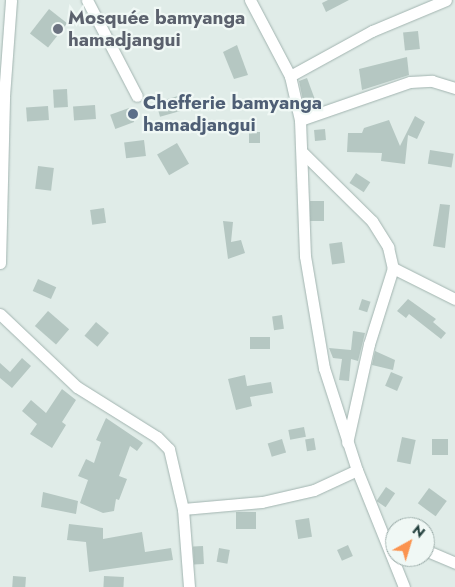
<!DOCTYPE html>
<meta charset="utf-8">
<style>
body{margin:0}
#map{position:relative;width:455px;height:587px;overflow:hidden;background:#e0ece8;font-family:Jost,sans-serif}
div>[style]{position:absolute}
.building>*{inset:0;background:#b5c7c2;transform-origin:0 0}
.roads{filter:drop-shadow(0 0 1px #a2b4b0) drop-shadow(0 0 1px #a2b4b0)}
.street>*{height:11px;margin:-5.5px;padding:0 5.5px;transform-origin:5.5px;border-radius:5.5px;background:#fff}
.dots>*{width:14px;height:14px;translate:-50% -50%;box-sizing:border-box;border:2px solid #f0f8f5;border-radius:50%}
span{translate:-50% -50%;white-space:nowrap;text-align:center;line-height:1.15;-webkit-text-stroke:4.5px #f0f8f5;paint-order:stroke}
.worship-label{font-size:19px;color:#5b616d;font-weight:700}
.left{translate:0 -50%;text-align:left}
.service-label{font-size:19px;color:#4e5e75;font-weight:700}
.north{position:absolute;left:385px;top:517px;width:50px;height:50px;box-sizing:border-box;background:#f0f8f5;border:1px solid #9cadaa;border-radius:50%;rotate:39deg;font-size:14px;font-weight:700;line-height:20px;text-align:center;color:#1f3d3a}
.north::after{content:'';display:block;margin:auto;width:18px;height:22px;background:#fb934f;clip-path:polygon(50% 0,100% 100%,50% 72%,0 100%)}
</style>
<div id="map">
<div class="building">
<i style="clip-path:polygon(328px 0,349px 0,326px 12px,322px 3px)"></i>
<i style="left:49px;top:9px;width:23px;height:31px;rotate:38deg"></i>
<i style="left:418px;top:31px;width:18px;height:15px;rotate:84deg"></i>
<i style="clip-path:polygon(237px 45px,248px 75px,234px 79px,223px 52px)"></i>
<i style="clip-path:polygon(407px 57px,409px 75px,362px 90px,359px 69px)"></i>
<i style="clip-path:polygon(307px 78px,317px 105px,305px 110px,299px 81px)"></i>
<i style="left:67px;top:89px;width:18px;height:14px;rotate:87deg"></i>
<i style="left:178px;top:96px;width:15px;height:23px;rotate:74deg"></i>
<i style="left:95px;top:105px;width:14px;height:22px;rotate:86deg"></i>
<i style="left:48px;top:106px;width:14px;height:22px;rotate:86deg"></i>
<i style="left:129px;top:108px;width:15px;height:20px;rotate:70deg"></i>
<i style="clip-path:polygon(415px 116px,425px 122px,417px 139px,408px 135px,405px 164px,381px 161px,382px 153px,347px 152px,348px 133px,362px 133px,364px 128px,389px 120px,400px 146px)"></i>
<i style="left:325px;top:129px;width:11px;height:11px;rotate:85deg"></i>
<i style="left:249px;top:132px;width:11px;height:11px"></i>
<i style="left:144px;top:140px;width:16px;height:20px;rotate:83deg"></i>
<i style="left:177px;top:143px;width:24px;height:23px;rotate:60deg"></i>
<i style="left:430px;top:150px;width:24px;height:14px;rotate:9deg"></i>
<i style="left:38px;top:166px;width:16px;height:23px;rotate:7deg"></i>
<i style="left:356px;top:173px;width:17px;height:12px;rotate:33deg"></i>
<i style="left:310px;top:201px;width:14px;height:20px"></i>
<i style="clip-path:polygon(440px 204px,450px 205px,445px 248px,433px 246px)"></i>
<i style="left:104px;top:208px;width:15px;height:14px;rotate:82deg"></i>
<i style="clip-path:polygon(223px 221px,233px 222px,231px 242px,241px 240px,245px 253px,228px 259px)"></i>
<i style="left:342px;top:242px;width:21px;height:13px;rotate:82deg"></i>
<i style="left:38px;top:279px;width:20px;height:13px;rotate:24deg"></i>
<i style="left:362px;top:299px;width:9px;height:11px;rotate:18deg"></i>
<i style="clip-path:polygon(408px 299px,436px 319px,433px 322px,446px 333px,441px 339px,409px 314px,406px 318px,397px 311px)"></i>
<i style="left:48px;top:311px;width:28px;height:20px;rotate:41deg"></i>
<i style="left:282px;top:315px;width:14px;height:10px;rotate:82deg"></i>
<i style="left:96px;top:322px;width:17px;height:18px;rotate:40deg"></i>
<i style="clip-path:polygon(353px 331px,365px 333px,358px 361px,351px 359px,349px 381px,339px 380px,342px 359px,333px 358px,329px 348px,351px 350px)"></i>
<i style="left:250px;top:337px;width:20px;height:12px"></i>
<i style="clip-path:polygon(375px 351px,395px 360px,393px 370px,372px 365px)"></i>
<i style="clip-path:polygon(22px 358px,31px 366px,12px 388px,0 378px,0 363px,10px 372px)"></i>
<i style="left:391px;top:372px;width:13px;height:15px;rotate:23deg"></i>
<i style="clip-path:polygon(245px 375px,247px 386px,271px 382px,273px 393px,250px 397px,252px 406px,236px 410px,228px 379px)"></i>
<i style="clip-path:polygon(62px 389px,76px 400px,62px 422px,66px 425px,52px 448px,30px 434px,37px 424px,22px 411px,31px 400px,46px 413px)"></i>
<i style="clip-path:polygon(106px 418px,143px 443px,137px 451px,130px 446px,119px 476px,127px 479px,119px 500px,116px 499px,114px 511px,103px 513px,80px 503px,88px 480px,78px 476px,86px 459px,94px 463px,101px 442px,96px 440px)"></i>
<i style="left:304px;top:427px;width:10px;height:16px;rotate:79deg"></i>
<i style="left:402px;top:437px;width:14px;height:25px;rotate:12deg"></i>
<i style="left:314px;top:438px;width:12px;height:9px;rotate:81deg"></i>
<i style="left:282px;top:439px;width:14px;height:15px;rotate:73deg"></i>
<i style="left:432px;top:439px;width:16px;height:16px"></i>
<i style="left:386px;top:487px;width:11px;height:17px;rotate:34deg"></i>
<i style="left:429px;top:488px;width:22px;height:19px;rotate:36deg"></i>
<i style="clip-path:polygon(43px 492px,78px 501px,76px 514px,41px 507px)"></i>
<i style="left:256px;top:512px;width:17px;height:20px;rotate:90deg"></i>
<i style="left:309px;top:518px;width:19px;height:14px;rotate:81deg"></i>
<i style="clip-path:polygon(69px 524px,103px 528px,103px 539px,142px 532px,145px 552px,171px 548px,173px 560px,89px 572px,86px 542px,67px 540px)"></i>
<i style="left:348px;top:545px;width:12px;height:12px;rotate:66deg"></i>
<i style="left:203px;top:546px;width:18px;height:10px;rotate:87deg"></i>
<i style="left:219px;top:548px;width:11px;height:14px;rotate:10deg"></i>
<i style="left:13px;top:576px;width:13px;height:11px;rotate:4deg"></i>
<i style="left:104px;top:576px;width:20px;height:11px;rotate:3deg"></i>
</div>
<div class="roads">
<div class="street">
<i style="left:87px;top:0;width:108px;rotate:62.5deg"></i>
<i style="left:250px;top:0;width:86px;rotate:62.2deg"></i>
<i style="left:290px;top:76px;width:45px;rotate:77.2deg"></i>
<i style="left:300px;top:120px;width:136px;rotate:87.9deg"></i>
<i style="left:305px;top:256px;width:114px;rotate:80.4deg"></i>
<i style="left:324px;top:368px;width:107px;rotate:72.1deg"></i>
<i style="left:357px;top:470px;width:126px;rotate:68.1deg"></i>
<i style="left:290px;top:76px;width:94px;rotate:-28.8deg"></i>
<i style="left:372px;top:31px;width:80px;rotate:-22.7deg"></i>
<i style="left:300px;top:120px;width:116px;rotate:-19.1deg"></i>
<i style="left:410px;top:82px;width:22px;rotate:-3deg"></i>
<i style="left:432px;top:81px;width:24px;rotate:17deg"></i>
<i style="left:303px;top:153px;width:97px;rotate:44.6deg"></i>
<i style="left:372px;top:221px;width:31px;rotate:58deg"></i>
<i style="left:388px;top:247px;width:22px;rotate:77deg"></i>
<i style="left:393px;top:268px;width:80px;rotate:107.5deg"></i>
<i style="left:369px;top:344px;width:101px;rotate:102.5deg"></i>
<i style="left:0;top:263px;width:167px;rotate:-88.6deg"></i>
<i style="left:4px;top:96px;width:96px;rotate:-85.8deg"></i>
<i style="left:393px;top:268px;width:69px;rotate:26.6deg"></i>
<i style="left:0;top:314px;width:106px;rotate:43.5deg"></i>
<i style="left:77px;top:387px;width:94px;rotate:32deg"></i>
<i style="left:157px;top:437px;width:17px;rotate:45deg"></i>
<i style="left:169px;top:449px;width:62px;rotate:76.9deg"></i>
<i style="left:183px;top:509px;width:78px;rotate:85.6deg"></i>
<i style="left:183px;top:509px;width:79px;rotate:-5.1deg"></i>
<i style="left:262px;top:502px;width:53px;rotate:-13deg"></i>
<i style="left:314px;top:490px;width:47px;rotate:-24.9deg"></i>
<i style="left:425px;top:550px;width:33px;rotate:23deg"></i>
</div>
</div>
<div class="dots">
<i style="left:58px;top:29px;background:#6b7280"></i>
<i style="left:133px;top:114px;background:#5c6f8a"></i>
</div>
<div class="worship-label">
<span class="left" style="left:68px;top:29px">Mosquée bamyanga<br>hamadjangui</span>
</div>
<div class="service-label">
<span class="left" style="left:143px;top:114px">Chefferie bamyanga<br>hamadjangui</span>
</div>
<div class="north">N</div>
</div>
